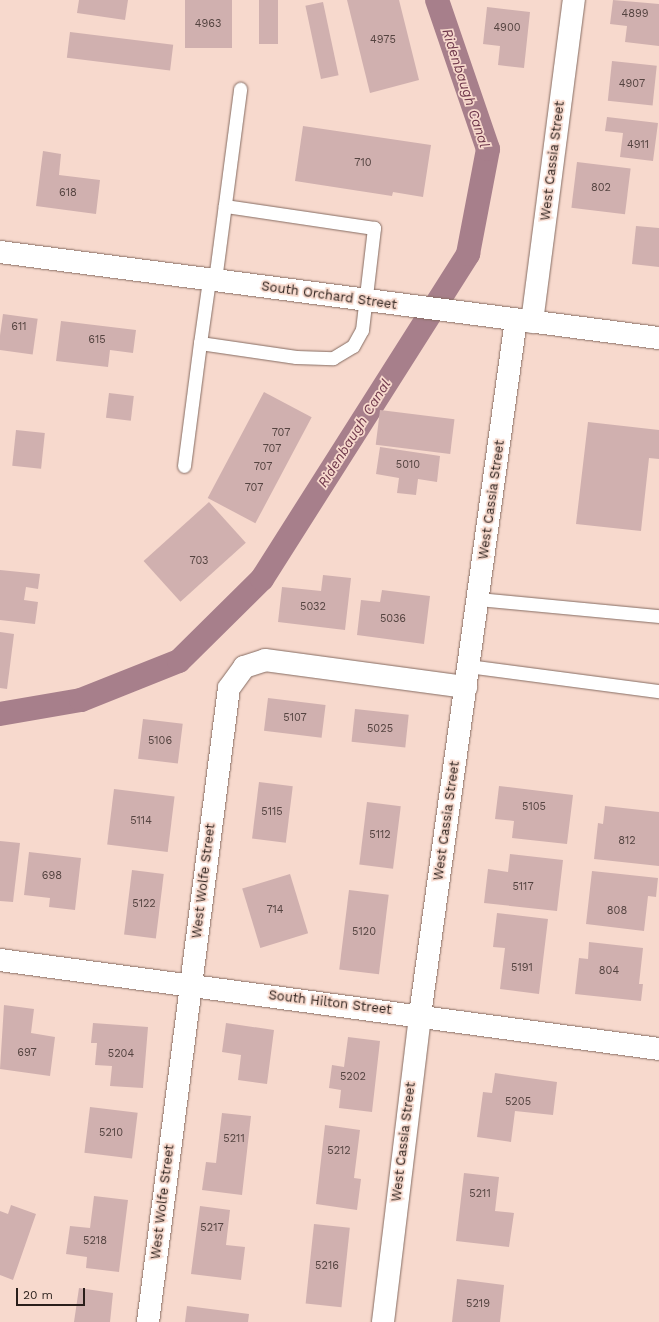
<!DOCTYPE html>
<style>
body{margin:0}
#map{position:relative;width:659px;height:1322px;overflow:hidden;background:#f7d9cd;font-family:"Work Sans",sans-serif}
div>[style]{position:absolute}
.canal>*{height:24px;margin:-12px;padding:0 12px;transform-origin:12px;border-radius:12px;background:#a77f8b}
.building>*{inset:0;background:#d0b0af;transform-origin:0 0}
.roads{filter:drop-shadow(0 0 1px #866c62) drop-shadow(0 0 1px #866c62)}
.service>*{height:13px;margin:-6.5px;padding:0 6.5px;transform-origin:6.5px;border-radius:6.5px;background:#fff}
.minor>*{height:22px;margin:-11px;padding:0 11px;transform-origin:11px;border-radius:11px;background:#fff}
.secondary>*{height:22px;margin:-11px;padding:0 11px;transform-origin:11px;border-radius:11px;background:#fff}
span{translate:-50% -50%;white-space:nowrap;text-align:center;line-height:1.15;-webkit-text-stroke:3.5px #f7d9cd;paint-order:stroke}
.number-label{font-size:11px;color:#544340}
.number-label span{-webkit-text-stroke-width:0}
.street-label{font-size:13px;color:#2a1f1b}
.water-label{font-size:14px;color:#70394c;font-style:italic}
.scale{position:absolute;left:16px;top:1288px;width:69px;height:18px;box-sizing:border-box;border:2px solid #2a1f1b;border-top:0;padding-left:5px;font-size:12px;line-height:14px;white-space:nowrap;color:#2a1f1b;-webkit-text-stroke:3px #f7d9cd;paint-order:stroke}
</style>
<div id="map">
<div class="canal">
<i style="left:0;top:714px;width:82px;rotate:-9.8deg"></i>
<i style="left:81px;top:700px;width:105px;rotate:-21.7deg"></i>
<i style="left:179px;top:661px;width:117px;rotate:-44.7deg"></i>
<i style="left:262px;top:579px;width:385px;rotate:-57.6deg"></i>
<i style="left:468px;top:254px;width:107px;rotate:-79.2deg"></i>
<i style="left:488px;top:149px;width:157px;rotate:-108.9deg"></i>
</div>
<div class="building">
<i style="clip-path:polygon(79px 0,128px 0,125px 20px,77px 13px)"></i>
<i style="left:185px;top:0;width:47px;height:48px"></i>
<i style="left:259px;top:0;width:19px;height:44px"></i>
<i style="clip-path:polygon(347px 0,399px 0,419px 80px,370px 93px)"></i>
<i style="clip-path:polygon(613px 0,659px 4px,659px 46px,625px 42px,627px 26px,610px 24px)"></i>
<i style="left:323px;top:2px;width:75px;height:18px;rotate:78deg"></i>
<i style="clip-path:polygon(487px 7px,530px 12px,524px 68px,498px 65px,500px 46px,483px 44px)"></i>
<i style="left:70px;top:32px;width:104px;height:26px;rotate:7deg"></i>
<i style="left:612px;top:61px;width:45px;height:40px;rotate:6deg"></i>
<i style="clip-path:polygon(607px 117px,658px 123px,653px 161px,620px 157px,623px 133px,605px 131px)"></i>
<i style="clip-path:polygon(303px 126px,431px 145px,423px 197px,393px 192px,392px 196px,295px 181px)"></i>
<i style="clip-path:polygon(43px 151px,61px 154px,59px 175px,100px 180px,96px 214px,36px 206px)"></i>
<i style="left:577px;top:162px;width:54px;height:46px;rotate:7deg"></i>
<i style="clip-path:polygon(636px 226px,659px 228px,659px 267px,632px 264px)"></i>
<i style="left:3px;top:314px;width:35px;height:36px;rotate:8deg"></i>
<i style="clip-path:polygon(61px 321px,136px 330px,133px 353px,110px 350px,108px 367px,56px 361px)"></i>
<i style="left:264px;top:392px;width:54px;height:120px;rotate:28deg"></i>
<i style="left:109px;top:393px;width:25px;height:25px;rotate:7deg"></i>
<i style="left:380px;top:410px;width:75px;height:35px;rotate:7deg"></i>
<i style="clip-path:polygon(588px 422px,659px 430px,659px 459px,649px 458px,641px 531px,576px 524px)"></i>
<i style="left:16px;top:430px;width:29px;height:36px;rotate:6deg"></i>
<i style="clip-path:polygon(380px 447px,440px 456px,437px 482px,418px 479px,416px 495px,397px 493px,399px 478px,376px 474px)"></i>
<i style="left:209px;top:502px;width:55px;height:88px;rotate:48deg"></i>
<i style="clip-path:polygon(0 570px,40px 574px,38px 589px,26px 587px,24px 600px,38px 602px,35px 624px,0 620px)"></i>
<i style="clip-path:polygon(323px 575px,351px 578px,345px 630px,278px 622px,282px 587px,321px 591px)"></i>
<i style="clip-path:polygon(382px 590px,430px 596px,424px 644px,357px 635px,361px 600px,380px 602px)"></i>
<i style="clip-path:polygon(0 632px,14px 634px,7px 689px,0 688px)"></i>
<i style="left:268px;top:698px;width:58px;height:33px;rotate:7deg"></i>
<i style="left:355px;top:709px;width:54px;height:33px;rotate:6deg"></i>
<i style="left:143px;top:719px;width:40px;height:40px;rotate:7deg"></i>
<i style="left:259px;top:782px;width:34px;height:57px;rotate:7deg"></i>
<i style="clip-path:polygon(499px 786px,573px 795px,567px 844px,512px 838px,514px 821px,495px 819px)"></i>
<i style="left:114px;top:789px;width:61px;height:56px;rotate:7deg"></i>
<i style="left:367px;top:802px;width:34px;height:63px;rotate:7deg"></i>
<i style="clip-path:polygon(605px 806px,659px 812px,659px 866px,594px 859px,598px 823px,603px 824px)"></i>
<i style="clip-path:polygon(0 841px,20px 843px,13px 902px,0 901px)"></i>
<i style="clip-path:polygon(29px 852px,81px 858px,75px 910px,49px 907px,50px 898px,24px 895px)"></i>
<i style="clip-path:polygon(510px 854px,563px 860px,557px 911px,484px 903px,488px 869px,508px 872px)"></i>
<i style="left:132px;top:870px;width:32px;height:65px;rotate:7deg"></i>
<i style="clip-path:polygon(592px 871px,658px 878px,656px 897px,648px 896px,644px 931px,586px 924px)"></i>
<i style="left:290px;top:874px;width:62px;height:50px;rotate:73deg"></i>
<i style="left:349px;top:890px;width:40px;height:80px;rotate:7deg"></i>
<i style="clip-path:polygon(497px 913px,548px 919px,539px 994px,500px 989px,505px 948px,493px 947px)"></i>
<i style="clip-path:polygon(589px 942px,643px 948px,639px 984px,643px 984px,641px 1001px,575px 994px,579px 958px,588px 959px)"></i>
<i style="clip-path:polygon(4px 1005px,34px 1009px,31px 1033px,55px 1037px,50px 1076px,0 1069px)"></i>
<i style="clip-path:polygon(93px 1023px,148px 1027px,143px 1088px,110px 1086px,112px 1066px,95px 1065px,97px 1043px,91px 1043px)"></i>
<i style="clip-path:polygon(226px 1023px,274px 1030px,267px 1084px,238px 1080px,241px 1055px,222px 1052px)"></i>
<i style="clip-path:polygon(348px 1037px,380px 1041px,372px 1112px,339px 1108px,341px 1090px,329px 1088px,332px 1065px,344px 1067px)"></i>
<i style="clip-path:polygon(495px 1073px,557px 1082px,553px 1115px,515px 1111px,511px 1142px,477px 1137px,483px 1092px,492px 1093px)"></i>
<i style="left:90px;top:1107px;width:48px;height:46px;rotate:7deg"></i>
<i style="clip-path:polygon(222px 1113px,251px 1116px,242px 1195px,202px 1190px,206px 1162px,216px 1163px)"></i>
<i style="clip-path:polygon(325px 1125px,360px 1130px,354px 1178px,361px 1179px,357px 1210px,316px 1204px)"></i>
<i style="clip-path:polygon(464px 1173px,499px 1177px,495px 1211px,514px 1213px,509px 1247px,456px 1241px)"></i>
<i style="clip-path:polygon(94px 1196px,128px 1200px,119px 1272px,86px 1268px,87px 1257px,66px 1254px,70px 1226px,90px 1228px)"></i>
<i style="clip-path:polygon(11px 1205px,36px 1214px,13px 1280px,0 1275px,0 1211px,8px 1214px)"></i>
<i style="clip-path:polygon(200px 1206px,230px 1210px,226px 1245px,245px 1247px,241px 1280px,191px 1274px)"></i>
<i style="left:314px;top:1224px;width:36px;height:80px;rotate:6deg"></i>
<i style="clip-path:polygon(457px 1279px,504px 1285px,500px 1322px,452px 1322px)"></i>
<i style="clip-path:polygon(79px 1288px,113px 1293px,110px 1322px,74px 1322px)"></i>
<i style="clip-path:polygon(187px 1306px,249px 1314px,248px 1322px,185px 1322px)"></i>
</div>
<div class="roads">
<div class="service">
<i style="left:209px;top:280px;width:64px;rotate:98.1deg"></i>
<i style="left:200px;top:343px;width:97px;rotate:8.3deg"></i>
<i style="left:296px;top:357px;width:37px;rotate:2deg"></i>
<i style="left:333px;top:358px;width:23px;rotate:-31deg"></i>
<i style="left:353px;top:346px;width:18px;rotate:-61deg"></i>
<i style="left:362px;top:330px;width:103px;rotate:-83.3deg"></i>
<i style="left:374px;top:228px;width:151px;rotate:-171.6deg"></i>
<i style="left:215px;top:280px;width:193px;rotate:-82.5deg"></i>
<i style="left:184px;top:466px;width:124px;rotate:-82.6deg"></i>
<i style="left:478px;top:599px;width:182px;rotate:5.4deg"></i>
<i style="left:468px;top:666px;width:193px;rotate:7.5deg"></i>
</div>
<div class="minor">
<i style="left:532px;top:322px;width:325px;rotate:-82.6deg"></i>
<i style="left:0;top:960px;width:665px;rotate:7.69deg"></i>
<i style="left:148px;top:1322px;width:639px;rotate:-82.72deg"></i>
<i style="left:229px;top:688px;width:26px;rotate:-54deg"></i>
<i style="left:244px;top:667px;width:22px;rotate:-18deg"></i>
<i style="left:265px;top:660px;width:203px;rotate:7.7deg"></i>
<i style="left:383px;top:1322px;width:309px;rotate:-83.1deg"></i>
<i style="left:420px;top:1015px;width:702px;rotate:-82.14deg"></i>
</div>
<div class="secondary">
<i style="left:0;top:252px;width:665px;rotate:7.44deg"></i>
</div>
</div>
<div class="number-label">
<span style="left:635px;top:14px">4899</span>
<span style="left:208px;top:24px">4963</span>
<span style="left:507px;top:28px">4900</span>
<span style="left:383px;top:40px">4975</span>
<span style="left:632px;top:84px">4907</span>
<span style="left:638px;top:145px">4911</span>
<span style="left:363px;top:163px">710</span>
<span style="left:601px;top:188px">802</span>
<span style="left:68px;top:193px">618</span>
<span style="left:19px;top:327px">611</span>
<span style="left:97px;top:340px">615</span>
<span style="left:281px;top:433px">707</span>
<span style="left:272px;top:449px">707</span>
<span style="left:408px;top:465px">5010</span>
<span style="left:263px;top:467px">707</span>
<span style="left:254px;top:488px">707</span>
<span style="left:199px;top:561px">703</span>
<span style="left:313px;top:607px">5032</span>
<span style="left:393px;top:619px">5036</span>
<span style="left:295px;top:718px">5107</span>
<span style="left:380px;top:729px">5025</span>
<span style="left:160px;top:741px">5106</span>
<span style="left:534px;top:807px">5105</span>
<span style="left:272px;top:812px">5115</span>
<span style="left:141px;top:821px">5114</span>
<span style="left:380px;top:835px">5112</span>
<span style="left:627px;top:841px">812</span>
<span style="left:52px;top:876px">698</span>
<span style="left:523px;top:887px">5117</span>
<span style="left:144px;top:904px">5122</span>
<span style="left:275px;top:910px">714</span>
<span style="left:617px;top:911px">808</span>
<span style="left:364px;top:932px">5120</span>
<span style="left:522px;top:968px">5191</span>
<span style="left:609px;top:971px">804</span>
<span style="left:27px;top:1053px">697</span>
<span style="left:121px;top:1054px">5204</span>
<span style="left:353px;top:1077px">5202</span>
<span style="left:518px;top:1102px">5205</span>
<span style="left:111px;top:1133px">5210</span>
<span style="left:234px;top:1139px">5211</span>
<span style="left:339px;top:1151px">5212</span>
<span style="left:480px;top:1194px">5211</span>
<span style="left:212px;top:1228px">5217</span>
<span style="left:95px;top:1241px">5218</span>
<span style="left:327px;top:1266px">5216</span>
<span style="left:478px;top:1304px">5219</span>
</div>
<div class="street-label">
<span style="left:553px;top:161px;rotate:-83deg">West Cassia Street</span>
<span style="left:329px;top:296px;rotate:8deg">South Orchard Street</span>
<span style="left:492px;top:500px;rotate:-82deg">West Cassia Street</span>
<span style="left:447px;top:821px;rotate:-82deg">West Cassia Street</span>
<span style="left:204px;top:881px;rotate:-83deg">West Wolfe Street</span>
<span style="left:330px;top:1003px;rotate:7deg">South Hilton Street</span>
<span style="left:404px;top:1142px;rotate:-83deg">West Cassia Street</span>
<span style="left:163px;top:1202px;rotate:-83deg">West Wolfe Street</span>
</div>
<div class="water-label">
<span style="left:466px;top:88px;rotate:72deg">Ridenbaugh Canal</span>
<span style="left:354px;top:433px;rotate:-58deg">Ridenbaugh Canal</span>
</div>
<div class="scale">20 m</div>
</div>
